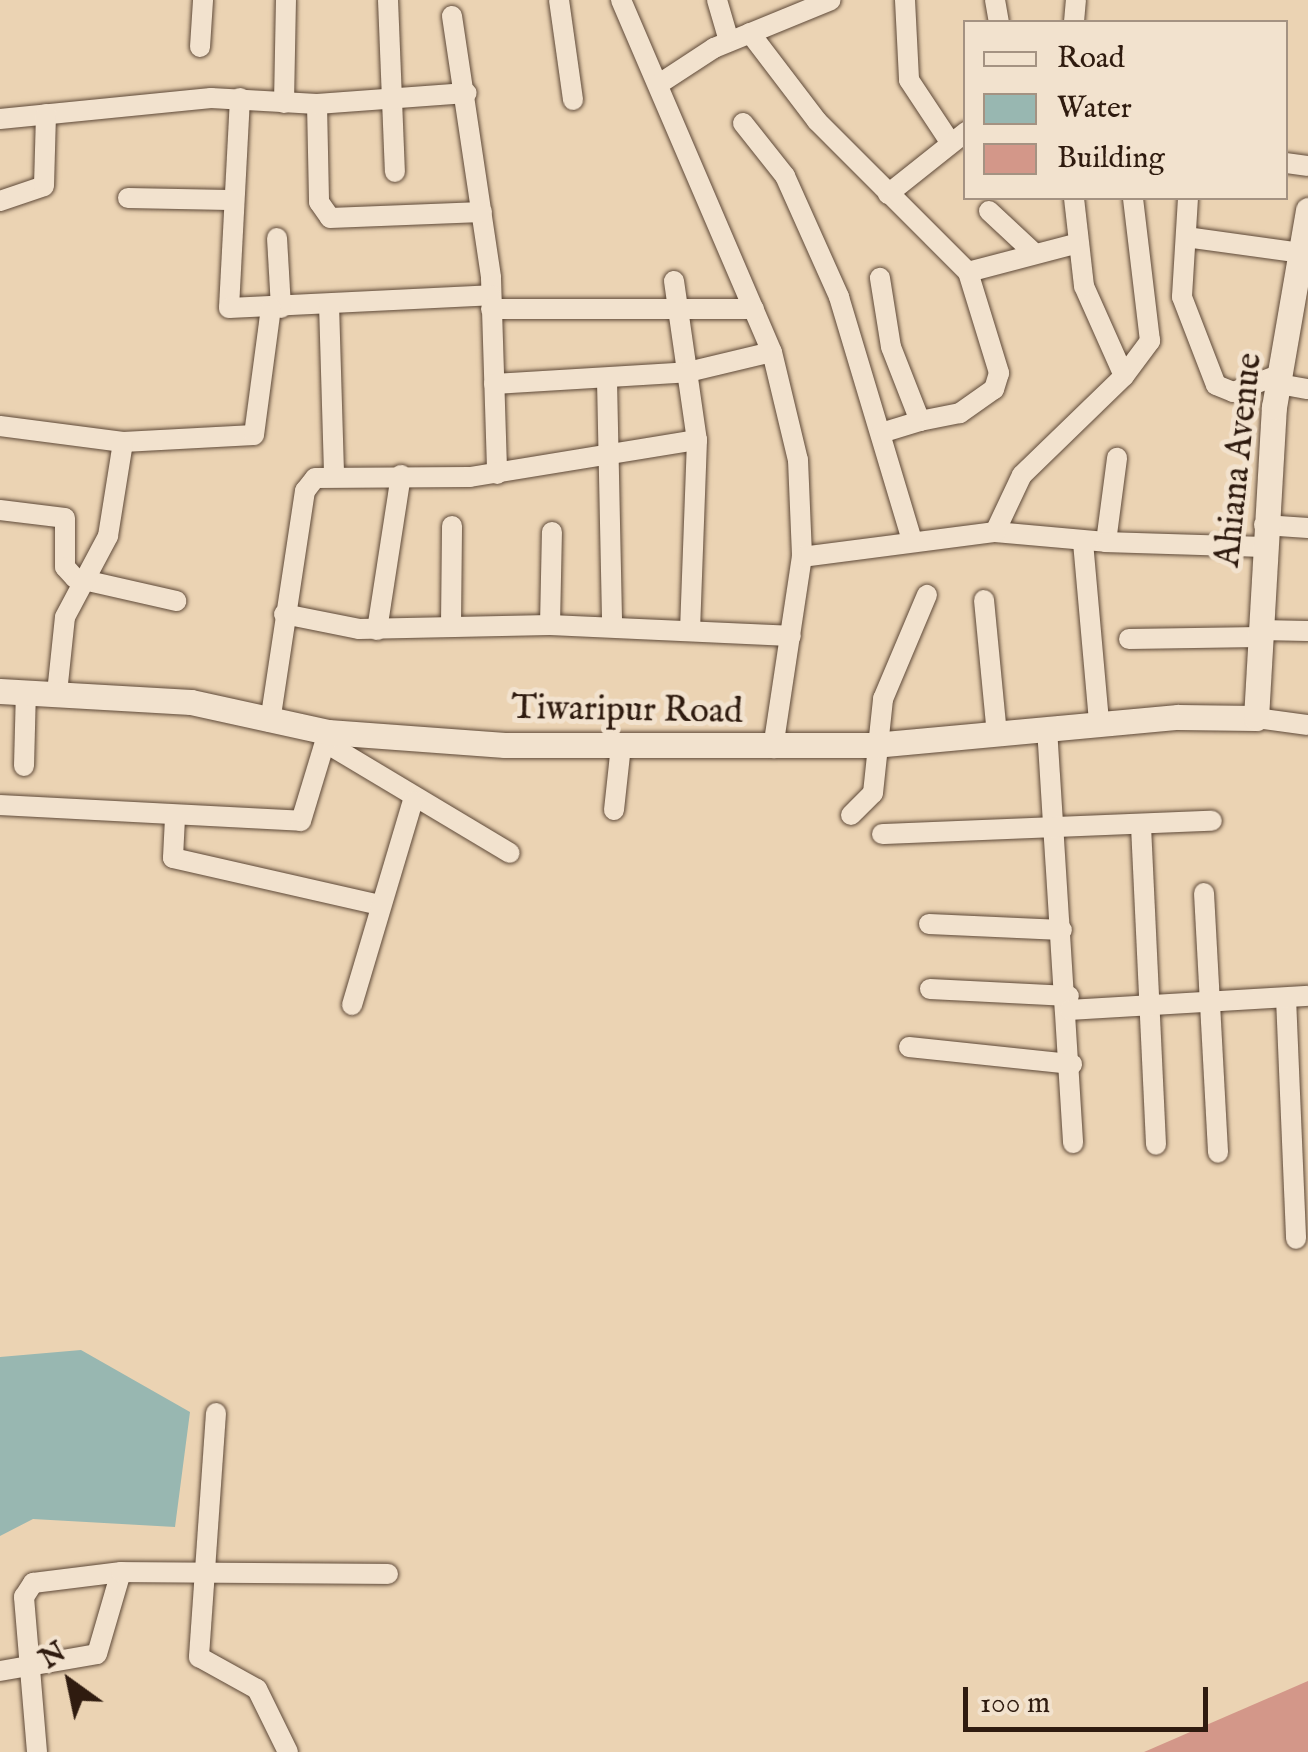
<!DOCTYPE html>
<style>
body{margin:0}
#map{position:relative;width:1308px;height:1752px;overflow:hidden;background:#ebd3b3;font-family:"IM FELL English",serif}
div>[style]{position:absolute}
.water>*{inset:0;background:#98b7b1}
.building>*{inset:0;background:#d39789}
.roads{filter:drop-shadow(0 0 2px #5e4938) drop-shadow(0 0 2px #5e4938)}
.minor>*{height:20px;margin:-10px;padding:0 10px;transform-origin:10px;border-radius:10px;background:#f2e2ce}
.tertiary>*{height:25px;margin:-12.5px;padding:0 12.5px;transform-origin:12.5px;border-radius:12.5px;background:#f2e2ce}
span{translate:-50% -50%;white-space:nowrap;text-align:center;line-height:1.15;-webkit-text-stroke:10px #f2e2ce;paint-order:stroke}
.street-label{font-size:35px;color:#2f1b0f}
.legend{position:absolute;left:963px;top:20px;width:325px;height:180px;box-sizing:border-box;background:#f2e2ce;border:2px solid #a49282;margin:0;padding:12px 18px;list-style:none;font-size:30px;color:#2f1b0f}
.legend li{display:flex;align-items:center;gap:20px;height:50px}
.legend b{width:50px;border:2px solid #a49282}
.north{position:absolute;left:20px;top:1632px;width:100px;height:100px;-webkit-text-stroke:8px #f2e2ce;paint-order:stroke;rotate:327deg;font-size:28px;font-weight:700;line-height:40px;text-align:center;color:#2f1b0f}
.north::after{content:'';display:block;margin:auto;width:35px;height:45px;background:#2f1b0f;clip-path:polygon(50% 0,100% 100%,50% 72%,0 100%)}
.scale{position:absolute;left:963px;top:1687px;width:245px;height:45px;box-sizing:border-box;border:5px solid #2f1b0f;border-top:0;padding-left:12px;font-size:30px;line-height:35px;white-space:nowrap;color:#2f1b0f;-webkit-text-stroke:8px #f2e2ce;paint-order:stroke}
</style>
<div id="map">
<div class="water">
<i style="clip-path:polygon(81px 1350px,190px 1412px,175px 1527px,33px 1519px,0 1536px,0 1357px)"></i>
</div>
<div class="building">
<i style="clip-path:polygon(1308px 1681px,1308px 1752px,1144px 1752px)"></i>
</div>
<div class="roads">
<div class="minor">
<i style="left:388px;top:0;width:172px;rotate:87.7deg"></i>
<i style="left:559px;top:0;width:101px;rotate:82deg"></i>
<i style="left:621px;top:0;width:383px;rotate:66.8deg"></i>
<i style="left:772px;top:352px;width:111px;rotate:76.5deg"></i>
<i style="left:798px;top:460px;width:97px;rotate:87.6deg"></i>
<i style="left:717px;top:0;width:43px;rotate:73.7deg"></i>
<i style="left:905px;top:0;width:80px;rotate:87.1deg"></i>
<i style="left:909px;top:80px;width:71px;rotate:56.5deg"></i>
<i style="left:995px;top:0;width:22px;rotate:80deg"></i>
<i style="left:452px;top:16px;width:265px;rotate:81.5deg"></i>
<i style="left:491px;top:278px;width:196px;rotate:88.2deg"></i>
<i style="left:1074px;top:22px;width:22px;rotate:-85deg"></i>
<i style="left:750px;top:33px;width:111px;rotate:52.7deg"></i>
<i style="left:817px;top:121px;width:214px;rotate:45deg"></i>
<i style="left:968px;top:272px;width:106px;rotate:72.9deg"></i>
<i style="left:999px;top:373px;width:17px;rotate:107deg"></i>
<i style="left:994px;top:389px;width:42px;rotate:144.8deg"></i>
<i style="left:960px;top:413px;width:41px;rotate:168.7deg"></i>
<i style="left:920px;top:421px;width:79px;rotate:-111.4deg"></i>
<i style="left:891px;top:347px;width:70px;rotate:-99.1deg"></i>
<i style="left:200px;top:47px;width:47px;rotate:-86.3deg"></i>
<i style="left:659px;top:84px;width:66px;rotate:-33.2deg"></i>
<i style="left:714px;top:48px;width:126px;rotate:-22.3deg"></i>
<i style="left:240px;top:98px;width:210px;rotate:93deg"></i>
<i style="left:229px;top:308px;width:262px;rotate:-2.8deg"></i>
<i style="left:284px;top:103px;width:103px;rotate:-88.9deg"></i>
<i style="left:317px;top:104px;width:98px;rotate:88.8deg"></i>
<i style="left:319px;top:202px;width:19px;rotate:55deg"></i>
<i style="left:330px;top:218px;width:152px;rotate:-2.3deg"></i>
<i style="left:0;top:119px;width:212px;rotate:-5.7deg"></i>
<i style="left:211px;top:98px;width:106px;rotate:3.2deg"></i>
<i style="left:317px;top:104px;width:150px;rotate:-4.2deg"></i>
<i style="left:743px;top:123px;width:68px;rotate:51.6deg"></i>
<i style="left:785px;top:176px;width:133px;rotate:65.9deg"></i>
<i style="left:839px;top:297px;width:254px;rotate:73.3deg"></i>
<i style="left:1286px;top:163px;width:22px;rotate:8deg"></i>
<i style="left:888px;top:194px;width:100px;rotate:-38.5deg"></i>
<i style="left:128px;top:198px;width:101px;rotate:1.1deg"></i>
<i style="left:1188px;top:198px;width:99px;rotate:93.5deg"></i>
<i style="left:1182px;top:297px;width:94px;rotate:68.9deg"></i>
<i style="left:1216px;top:385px;width:18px;rotate:22deg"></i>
<i style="left:1233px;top:392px;width:51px;rotate:-20.6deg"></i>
<i style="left:0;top:201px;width:46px;rotate:-18.8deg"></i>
<i style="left:44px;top:186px;width:72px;rotate:-88.4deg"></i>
<i style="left:989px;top:211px;width:62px;rotate:43deg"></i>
<i style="left:1186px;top:237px;width:123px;rotate:7.9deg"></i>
<i style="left:277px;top:238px;width:70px;rotate:86.7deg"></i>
<i style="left:968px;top:272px;width:111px;rotate:-14.7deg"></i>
<i style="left:674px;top:281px;width:161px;rotate:81.8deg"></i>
<i style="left:697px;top:440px;width:189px;rotate:92.1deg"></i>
<i style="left:329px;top:304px;width:169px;rotate:88.3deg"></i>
<i style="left:491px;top:309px;width:263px"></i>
<i style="left:1124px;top:376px;width:44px;rotate:-53.4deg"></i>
<i style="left:1150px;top:341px;width:144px;rotate:-96.8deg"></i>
<i style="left:607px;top:380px;width:247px;rotate:88.8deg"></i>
<i style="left:494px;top:384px;width:194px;rotate:-3.5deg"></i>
<i style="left:688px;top:372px;width:86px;rotate:-13.4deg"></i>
<i style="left:1279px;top:384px;width:29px;rotate:10deg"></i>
<i style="left:0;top:426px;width:124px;rotate:7.4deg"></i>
<i style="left:123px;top:442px;width:131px;rotate:-3.1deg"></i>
<i style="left:254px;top:435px;width:128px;rotate:-82.4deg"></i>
<i style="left:881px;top:433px;width:41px;rotate:-17.1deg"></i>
<i style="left:0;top:510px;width:65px;rotate:7deg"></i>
<i style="left:65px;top:518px;width:49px;rotate:90deg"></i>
<i style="left:65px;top:567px;width:15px;rotate:48deg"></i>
<i style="left:75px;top:578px;width:104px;rotate:12.8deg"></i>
<i style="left:1264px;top:525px;width:44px;rotate:3.9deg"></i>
<i style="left:995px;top:532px;width:111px;rotate:5.1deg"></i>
<i style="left:1106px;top:542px;width:85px;rotate:-82.5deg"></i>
<i style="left:1083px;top:542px;width:181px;rotate:84.9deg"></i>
<i style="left:1106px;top:542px;width:157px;rotate:1.8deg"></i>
<i style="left:984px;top:600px;width:136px;rotate:84.5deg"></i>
<i style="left:284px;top:614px;width:76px;rotate:11.3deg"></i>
<i style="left:359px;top:629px;width:191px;rotate:-1.2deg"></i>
<i style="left:550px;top:625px;width:241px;rotate:2.6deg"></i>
<i style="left:451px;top:625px;width:99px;rotate:-89.4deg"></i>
<i style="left:550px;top:625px;width:93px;rotate:-88.8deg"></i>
<i style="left:377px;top:630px;width:157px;rotate:-81.2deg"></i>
<i style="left:1260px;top:630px;width:48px;rotate:1.2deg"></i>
<i style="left:1129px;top:639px;width:131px;rotate:-0.9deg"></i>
<i style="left:57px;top:693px;width:76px;rotate:-84deg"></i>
<i style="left:65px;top:617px;width:92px;rotate:-62deg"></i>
<i style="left:108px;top:536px;width:95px;rotate:-80.9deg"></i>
<i style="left:1256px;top:718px;width:52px;rotate:7.7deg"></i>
<i style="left:270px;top:722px;width:234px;rotate:-81.4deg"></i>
<i style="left:305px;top:491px;width:16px;rotate:-52deg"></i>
<i style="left:315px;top:478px;width:155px;rotate:-0.4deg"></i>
<i style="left:470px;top:477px;width:230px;rotate:-9.3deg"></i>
<i style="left:1047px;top:728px;width:416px;rotate:86.4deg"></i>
<i style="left:326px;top:743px;width:214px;rotate:30.9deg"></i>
<i style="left:773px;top:748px;width:193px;rotate:-81.4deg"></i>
<i style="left:802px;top:557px;width:195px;rotate:-7.4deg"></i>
<i style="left:995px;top:532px;width:63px;rotate:-64.7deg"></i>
<i style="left:1022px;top:475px;width:142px;rotate:-44.1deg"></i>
<i style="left:1124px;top:376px;width:98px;rotate:-114deg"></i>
<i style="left:1084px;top:286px;width:89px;rotate:-96.5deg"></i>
<i style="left:24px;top:766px;width:75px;rotate:-88.5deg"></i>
<i style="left:0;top:805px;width:301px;rotate:3deg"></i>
<i style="left:301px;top:821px;width:93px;rotate:-73.1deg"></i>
<i style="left:614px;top:810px;width:64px;rotate:-83.8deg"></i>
<i style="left:851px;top:815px;width:31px;rotate:-45deg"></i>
<i style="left:873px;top:793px;width:95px;rotate:-83.9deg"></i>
<i style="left:883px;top:699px;width:113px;rotate:-67.1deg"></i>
<i style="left:175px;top:818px;width:40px;rotate:92.9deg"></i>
<i style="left:173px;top:858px;width:212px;rotate:12.8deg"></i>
<i style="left:1141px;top:826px;width:319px;rotate:87.3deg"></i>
<i style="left:882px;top:834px;width:330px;rotate:-2.3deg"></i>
<i style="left:1204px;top:893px;width:260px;rotate:86.9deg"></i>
<i style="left:929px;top:924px;width:133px;rotate:2.6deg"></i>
<i style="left:930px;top:989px;width:139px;rotate:2.9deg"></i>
<i style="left:1286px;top:998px;width:241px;rotate:87.6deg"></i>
<i style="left:352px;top:1005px;width:213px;rotate:-73.4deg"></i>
<i style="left:1070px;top:1010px;width:238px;rotate:-3.4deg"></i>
<i style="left:909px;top:1047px;width:164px;rotate:6deg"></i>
<i style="left:216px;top:1413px;width:245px;rotate:94deg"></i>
<i style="left:199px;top:1657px;width:66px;rotate:28.9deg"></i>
<i style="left:257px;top:1689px;width:70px;rotate:63.8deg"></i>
<i style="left:0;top:1671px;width:98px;rotate:-9.9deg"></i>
<i style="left:97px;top:1654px;width:85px;rotate:-73.7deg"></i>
<i style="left:37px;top:1752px;width:156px;rotate:-94.8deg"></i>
<i style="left:24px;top:1597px;width:17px;rotate:-57deg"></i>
<i style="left:33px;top:1583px;width:89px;rotate:-7.1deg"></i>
<i style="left:121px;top:1572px;width:267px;rotate:0.4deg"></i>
</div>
<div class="tertiary">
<i style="left:0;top:691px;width:191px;rotate:3.3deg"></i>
<i style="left:191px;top:702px;width:140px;rotate:12.4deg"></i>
<i style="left:328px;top:732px;width:177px;rotate:4.2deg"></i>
<i style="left:505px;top:745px;width:369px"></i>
<i style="left:874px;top:745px;width:305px;rotate:-5.3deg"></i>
<i style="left:1178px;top:717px;width:78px;rotate:0.7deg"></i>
<i style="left:1256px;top:718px;width:312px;rotate:-86.7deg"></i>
<i style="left:1274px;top:407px;width:200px;rotate:-80.2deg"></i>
</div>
</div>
<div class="street-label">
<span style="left:1240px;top:460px;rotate:-84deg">Ahiana Avenue</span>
<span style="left:627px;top:711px;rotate:1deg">Tiwaripur Road</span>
</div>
<ul class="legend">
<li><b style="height:12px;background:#f2e2ce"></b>Road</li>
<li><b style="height:28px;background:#98b7b1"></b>Water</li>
<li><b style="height:28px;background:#d39789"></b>Building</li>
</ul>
<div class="north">N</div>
<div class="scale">100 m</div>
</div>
